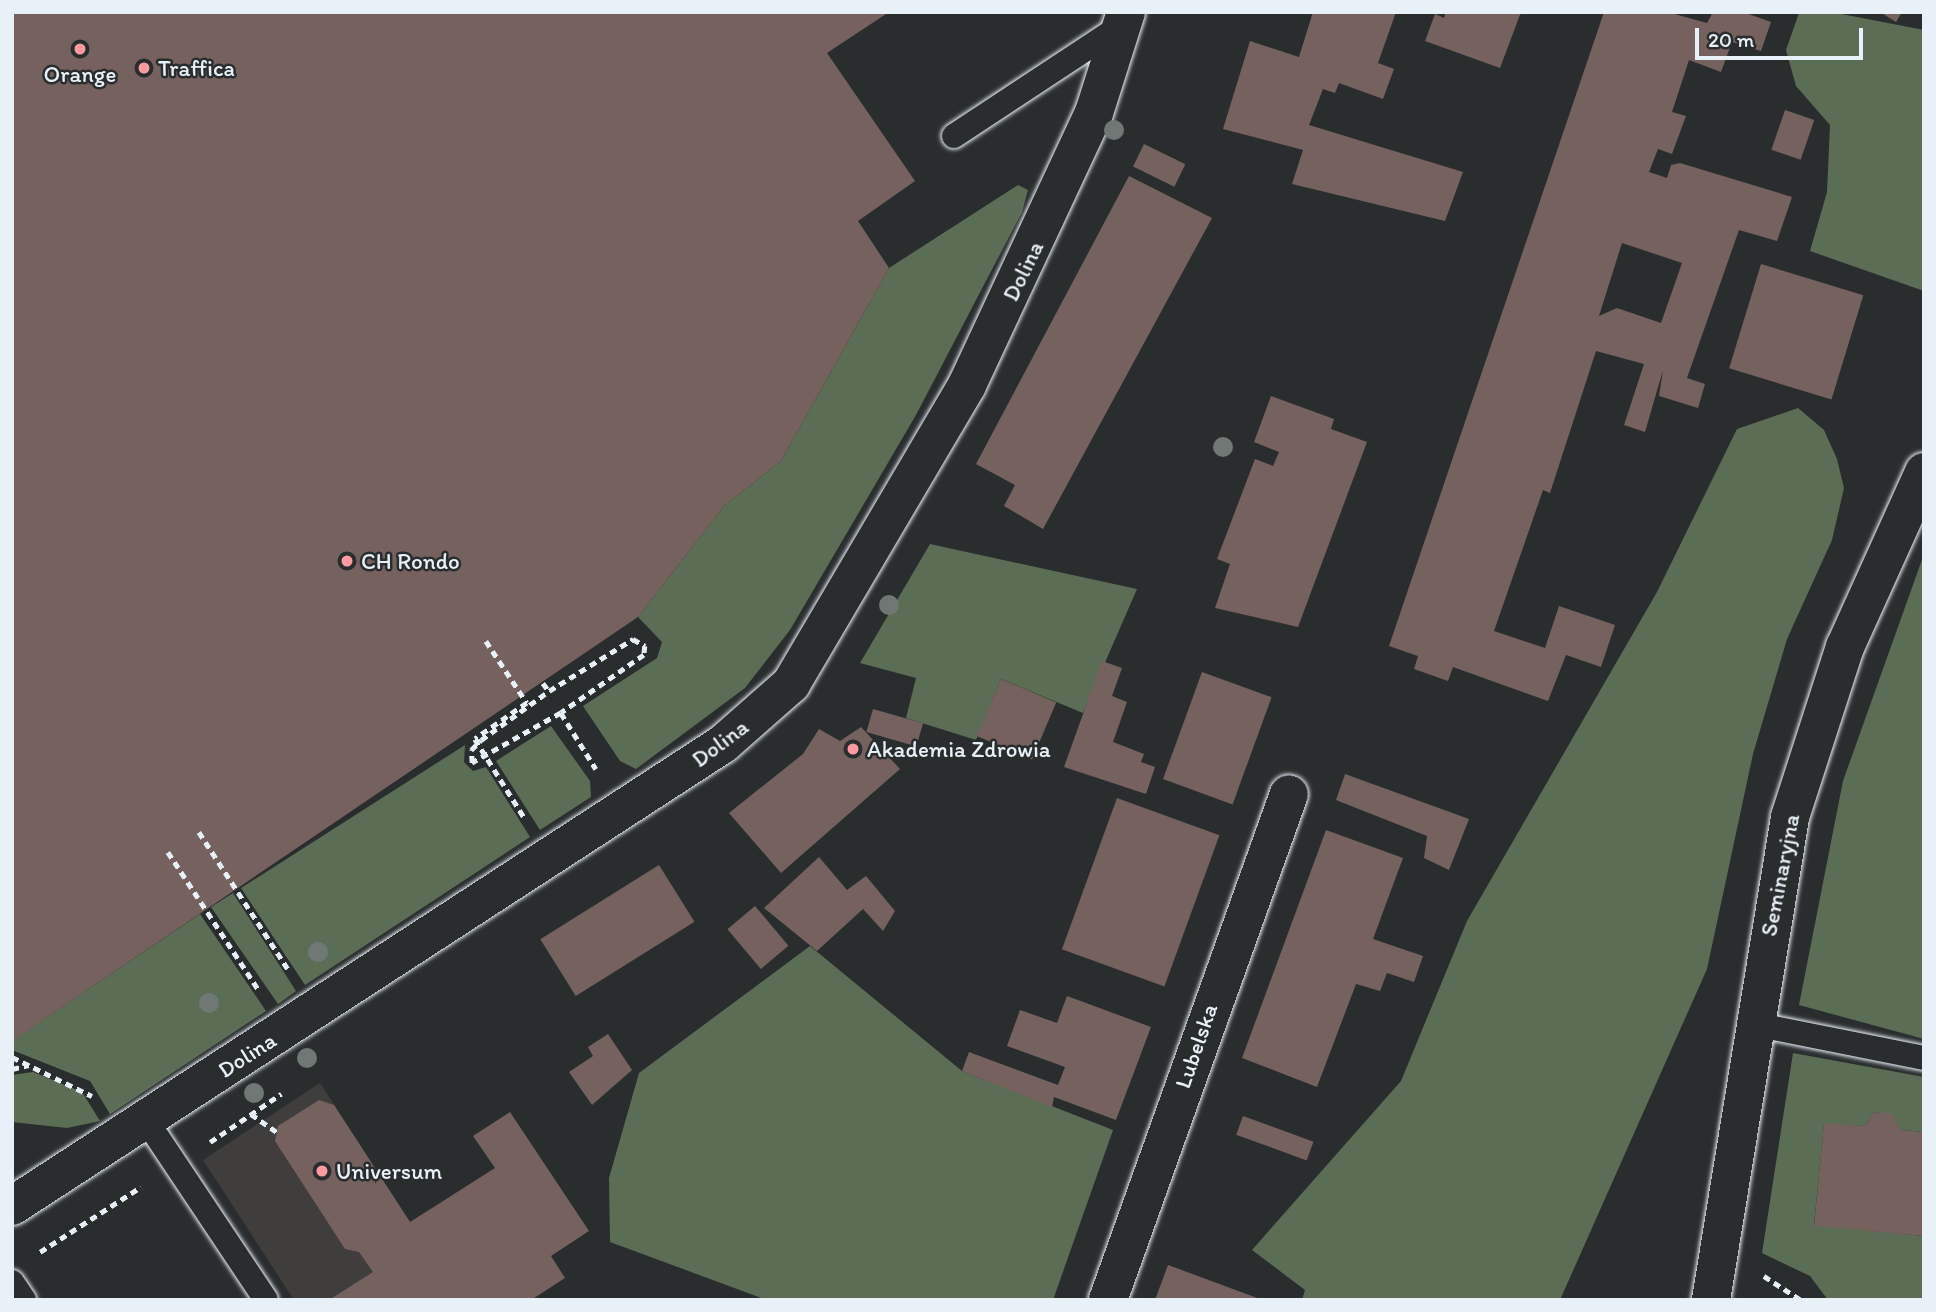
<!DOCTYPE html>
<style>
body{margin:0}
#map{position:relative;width:1936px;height:1312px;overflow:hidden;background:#2a2d2e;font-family:Itim,sans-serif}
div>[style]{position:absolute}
.built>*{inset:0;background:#403d3d}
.green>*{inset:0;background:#5c6d56}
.building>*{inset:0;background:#75625f;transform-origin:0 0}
.path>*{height:4.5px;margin-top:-2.25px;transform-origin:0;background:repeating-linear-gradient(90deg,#e8f1f8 0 7px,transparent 0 12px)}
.roads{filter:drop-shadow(0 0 2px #e8f1f8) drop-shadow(0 0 2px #e8f1f8)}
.lane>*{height:24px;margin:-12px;padding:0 12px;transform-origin:12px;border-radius:12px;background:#2a2d2e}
.street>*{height:38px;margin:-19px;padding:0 19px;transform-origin:19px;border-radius:19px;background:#2a2d2e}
.trees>*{width:20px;height:20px;margin:-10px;border-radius:50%;background:#707875}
.dots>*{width:19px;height:19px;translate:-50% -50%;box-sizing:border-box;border:4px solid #2a2d2e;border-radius:50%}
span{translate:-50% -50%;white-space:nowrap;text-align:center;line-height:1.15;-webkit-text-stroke:5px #2a2d2e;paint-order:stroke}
.poi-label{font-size:23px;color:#e8f1f8}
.left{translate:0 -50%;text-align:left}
.street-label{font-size:23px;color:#e8f1f8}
.frame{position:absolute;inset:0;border:14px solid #e8f1f8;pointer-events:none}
.scale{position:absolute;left:1695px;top:28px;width:168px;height:32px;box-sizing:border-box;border:4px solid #e8f1f8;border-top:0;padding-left:9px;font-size:21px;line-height:24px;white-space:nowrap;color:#e8f1f8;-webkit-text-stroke:5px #2a2d2e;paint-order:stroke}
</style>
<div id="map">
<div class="built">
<i style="clip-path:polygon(320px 1083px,410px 1222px,460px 1300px,294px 1300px,203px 1160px)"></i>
</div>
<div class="green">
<i style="clip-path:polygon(1831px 12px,1924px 30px,1924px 291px,1810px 251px,1827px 192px,1830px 125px,1796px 86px,1786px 50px,1799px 13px)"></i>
<i style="clip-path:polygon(1018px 185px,1028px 190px,1022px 212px,916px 415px,790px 630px,745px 688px,636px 769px,620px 761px,583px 706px,657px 658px,662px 642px,638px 617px,724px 506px,781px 461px,889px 268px)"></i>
<i style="clip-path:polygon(1798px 408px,1824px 430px,1837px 459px,1844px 488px,1832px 540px,1787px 639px,1753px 754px,1707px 969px,1560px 1300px,1302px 1300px,1305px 1290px,1252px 1250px,1401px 1081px,1467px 921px,1657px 592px,1737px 429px)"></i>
<i style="clip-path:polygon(930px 544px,1137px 589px,1083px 713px,1001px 679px,976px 740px,906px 718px,916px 678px,860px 663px)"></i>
<i style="clip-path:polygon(1924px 554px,1924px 1039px,1799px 1005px,1843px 781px)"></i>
<i style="clip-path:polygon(551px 726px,590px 781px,591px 797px,540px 830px,496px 761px)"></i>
<i style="clip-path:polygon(465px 745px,464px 762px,473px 771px,486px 767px,530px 837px,305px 985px,241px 888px)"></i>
<i style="clip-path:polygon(233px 893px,296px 991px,278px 1004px,211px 907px)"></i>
<i style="clip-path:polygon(200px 914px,266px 1011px,110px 1114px,90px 1081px,12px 1050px,13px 1040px)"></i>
<i style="clip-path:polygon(810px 946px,962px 1071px,1113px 1130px,1053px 1300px,767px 1300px,610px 1242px,609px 1178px,639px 1073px)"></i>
<i style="clip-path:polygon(1793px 1053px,1924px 1077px,1924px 1132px,1900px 1130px,1893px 1115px,1874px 1112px,1865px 1126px,1824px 1124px,1814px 1225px,1924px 1236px,1924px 1300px,1828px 1300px,1810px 1276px,1762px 1253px)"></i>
<i style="clip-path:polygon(33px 1072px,82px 1092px,100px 1121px,67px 1128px,12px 1122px,12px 1075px)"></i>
</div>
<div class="building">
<i style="clip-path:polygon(12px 12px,889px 12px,827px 53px,915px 181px,858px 221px,889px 268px,781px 461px,724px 506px,638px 617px,12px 1041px)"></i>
<i style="clip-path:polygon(1313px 12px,1396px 12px,1378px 63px,1394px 69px,1383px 99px,1339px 83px,1335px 93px,1323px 89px,1309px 125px,1463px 172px,1445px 221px,1292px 184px,1303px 150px,1223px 129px,1250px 41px,1299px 57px)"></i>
<i style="clip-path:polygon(1446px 12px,1521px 12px,1500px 68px,1425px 41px,1435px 14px,1444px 18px)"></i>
<i style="clip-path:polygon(evenodd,1604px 12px,1667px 12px,1707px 23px,1713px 12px,1743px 12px,1771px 22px,1761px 51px,1732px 42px,1721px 72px,1689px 60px,1672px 112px,1686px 116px,1672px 154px,1658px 149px,1649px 172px,1667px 178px,1671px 165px,1680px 163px,1792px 197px,1777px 241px,1739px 230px,1687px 378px,1705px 384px,1698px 408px,1659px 396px,1663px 370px,1645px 432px,1624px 425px,1644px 364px,1596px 351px,1550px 493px,1543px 490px,1494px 631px,1545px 648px,1559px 606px,1615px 625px,1601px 667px,1566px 655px,1548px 701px,1453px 667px,1448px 681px,1414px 669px,1418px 656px,1389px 646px,1604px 12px,1622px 243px,1682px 263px,1661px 323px,1617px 308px,1599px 316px,1622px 243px)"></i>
<i style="clip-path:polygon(1880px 12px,1902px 12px,1896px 22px)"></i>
<i style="left:1785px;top:110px;width:31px;height:42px;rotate:19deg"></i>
<i style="left:1144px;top:144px;width:46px;height:25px;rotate:26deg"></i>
<i style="clip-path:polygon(1129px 176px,1212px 218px,1043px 529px,1004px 506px,1015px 485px,976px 464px)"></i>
<i style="left:1761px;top:264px;width:107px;height:109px;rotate:17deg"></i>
<i style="clip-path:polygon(1271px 396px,1334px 419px,1331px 429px,1367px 442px,1298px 627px,1215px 608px,1230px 564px,1217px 559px,1255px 459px,1273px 466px,1279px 452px,1254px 442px)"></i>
<i style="clip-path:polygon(1102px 661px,1122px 668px,1112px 696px,1127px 702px,1113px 742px,1144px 754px,1141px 762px,1155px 767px,1146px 794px,1064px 767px)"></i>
<i style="left:1202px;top:672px;width:74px;height:114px;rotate:20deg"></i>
<i style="left:1001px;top:679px;width:60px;height:62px;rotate:23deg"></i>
<i style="left:873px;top:709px;width:52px;height:24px;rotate:16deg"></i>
<i style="clip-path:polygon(861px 727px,900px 769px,781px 873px,729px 813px,803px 754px,819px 729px,840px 741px)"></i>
<i style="clip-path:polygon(1345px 774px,1469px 819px,1449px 870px,1424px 858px,1427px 836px,1336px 800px)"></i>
<i style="left:1117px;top:798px;width:109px;height:161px;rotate:20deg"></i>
<i style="clip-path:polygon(1326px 830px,1403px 858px,1373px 939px,1423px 956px,1414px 982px,1387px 973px,1380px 991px,1356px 984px,1317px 1087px,1242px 1058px)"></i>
<i style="clip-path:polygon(819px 857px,847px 890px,866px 876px,895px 911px,883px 931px,863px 909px,817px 951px,764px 908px)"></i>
<i style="left:659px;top:865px;width:67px;height:140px;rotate:58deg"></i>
<i style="left:755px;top:906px;width:52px;height:36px;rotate:50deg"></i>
<i style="clip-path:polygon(1067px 996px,1151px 1027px,1116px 1120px,1054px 1097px,1052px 1107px,962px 1071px,969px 1052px,1058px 1085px,1065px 1067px,1007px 1046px,1020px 1010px,1057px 1023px)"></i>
<i style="clip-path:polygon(608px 1034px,632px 1070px,592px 1105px,569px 1072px,593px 1056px,588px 1047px)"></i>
<i style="clip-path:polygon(319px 1100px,334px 1105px,410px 1222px,495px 1168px,473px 1136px,510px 1112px,589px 1231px,551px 1256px,565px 1278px,531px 1300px,329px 1300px,373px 1272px,359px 1252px,345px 1249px,275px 1141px,278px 1126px)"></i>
<i style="clip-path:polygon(1874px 1112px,1893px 1114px,1900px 1130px,1924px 1132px,1924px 1236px,1814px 1226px,1824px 1123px,1865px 1126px)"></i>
<i style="left:1243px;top:1116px;width:75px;height:20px;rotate:20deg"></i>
<i style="clip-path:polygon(1168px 1265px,1260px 1299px,1260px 1300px,1155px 1300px)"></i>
</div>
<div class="path">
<i style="left:486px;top:641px;width:74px;rotate:56.5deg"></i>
<i style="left:527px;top:703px;width:63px;rotate:145.3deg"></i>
<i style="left:475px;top:739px;width:92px;rotate:57.9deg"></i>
<i style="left:543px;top:683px;width:10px;rotate:53deg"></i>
<i style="left:549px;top:691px;width:99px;rotate:-31.8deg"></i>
<i style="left:633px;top:639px;width:14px;rotate:30deg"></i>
<i style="left:645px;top:646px;width:9px;rotate:96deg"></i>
<i style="left:644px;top:655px;width:101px;rotate:145.1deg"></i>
<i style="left:561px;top:713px;width:102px;rotate:150.7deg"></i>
<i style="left:472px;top:763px;width:13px;rotate:-94deg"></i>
<i style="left:471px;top:750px;width:14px;rotate:-45deg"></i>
<i style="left:481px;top:740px;width:84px;rotate:-35.8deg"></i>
<i style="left:561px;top:713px;width:66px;rotate:58deg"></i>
<i style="left:199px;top:832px;width:163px;rotate:57deg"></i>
<i style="left:168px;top:852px;width:164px;rotate:56.7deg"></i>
<i style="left:12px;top:1057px;width:89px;rotate:26deg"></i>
<i style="left:12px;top:1069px;width:17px;rotate:-13deg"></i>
<i style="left:251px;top:1114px;width:32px;rotate:35deg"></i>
<i style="left:210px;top:1142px;width:86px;rotate:-34.1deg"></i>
<i style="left:40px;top:1252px;width:120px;rotate:-32.8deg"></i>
<i style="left:1764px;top:1276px;width:44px;rotate:33deg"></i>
</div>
<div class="roads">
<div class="lane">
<i style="left:954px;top:136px;width:204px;rotate:-33.4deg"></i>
<i style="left:1754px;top:1024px;width:173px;rotate:11.3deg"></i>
<i style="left:146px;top:1120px;width:216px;rotate:56.3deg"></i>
<i style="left:12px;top:1282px;width:22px;rotate:56deg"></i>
</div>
<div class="street">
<i style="left:12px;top:1206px;width:848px;rotate:-33.02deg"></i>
<i style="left:723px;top:744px;width:91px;rotate:-41.4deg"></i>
<i style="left:791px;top:684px;width:347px;rotate:-59.5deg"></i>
<i style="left:967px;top:385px;width:300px;rotate:-65deg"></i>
<i style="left:1094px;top:113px;width:106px;rotate:-72.4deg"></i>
<i style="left:1108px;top:1300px;width:537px;rotate:-70.32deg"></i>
<i style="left:1711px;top:1300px;width:489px;rotate:-80.7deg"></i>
<i style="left:1790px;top:817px;width:179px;rotate:-72.1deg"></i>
<i style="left:1845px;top:647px;width:192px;rotate:-65.7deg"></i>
</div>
</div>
<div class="trees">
<i style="left:1114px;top:130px"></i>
<i style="left:1223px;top:447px"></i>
<i style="left:889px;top:605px"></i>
<i style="left:318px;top:952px"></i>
<i style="left:209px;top:1003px"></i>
<i style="left:307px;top:1058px"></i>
<i style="left:254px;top:1093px"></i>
</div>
<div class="dots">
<i style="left:80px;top:49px;background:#ff9aa2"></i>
<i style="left:144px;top:68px;background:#ff9aa2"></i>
<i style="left:347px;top:561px;background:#ff9aa2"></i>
<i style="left:853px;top:749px;background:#ff9aa2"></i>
<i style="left:322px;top:1171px;background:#ff9aa2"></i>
</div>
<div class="poi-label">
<span class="left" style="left:158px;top:68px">Traffica</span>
<span style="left:80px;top:74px">Orange</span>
<span class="left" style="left:361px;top:561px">CH Rondo</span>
<span class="left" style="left:867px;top:749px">Akademia Zdrowia</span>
<span class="left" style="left:336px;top:1171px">Universum</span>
</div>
<div class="street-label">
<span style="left:1023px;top:271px;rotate:-64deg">Dolina</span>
<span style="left:720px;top:743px;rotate:-37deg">Dolina</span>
<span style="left:1780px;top:875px;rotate:-79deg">Seminaryjna</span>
<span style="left:1196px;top:1046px;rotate:-71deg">Lubelska</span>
<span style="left:247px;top:1055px;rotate:-33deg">Dolina</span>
</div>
<div class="frame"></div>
<div class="scale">20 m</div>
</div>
